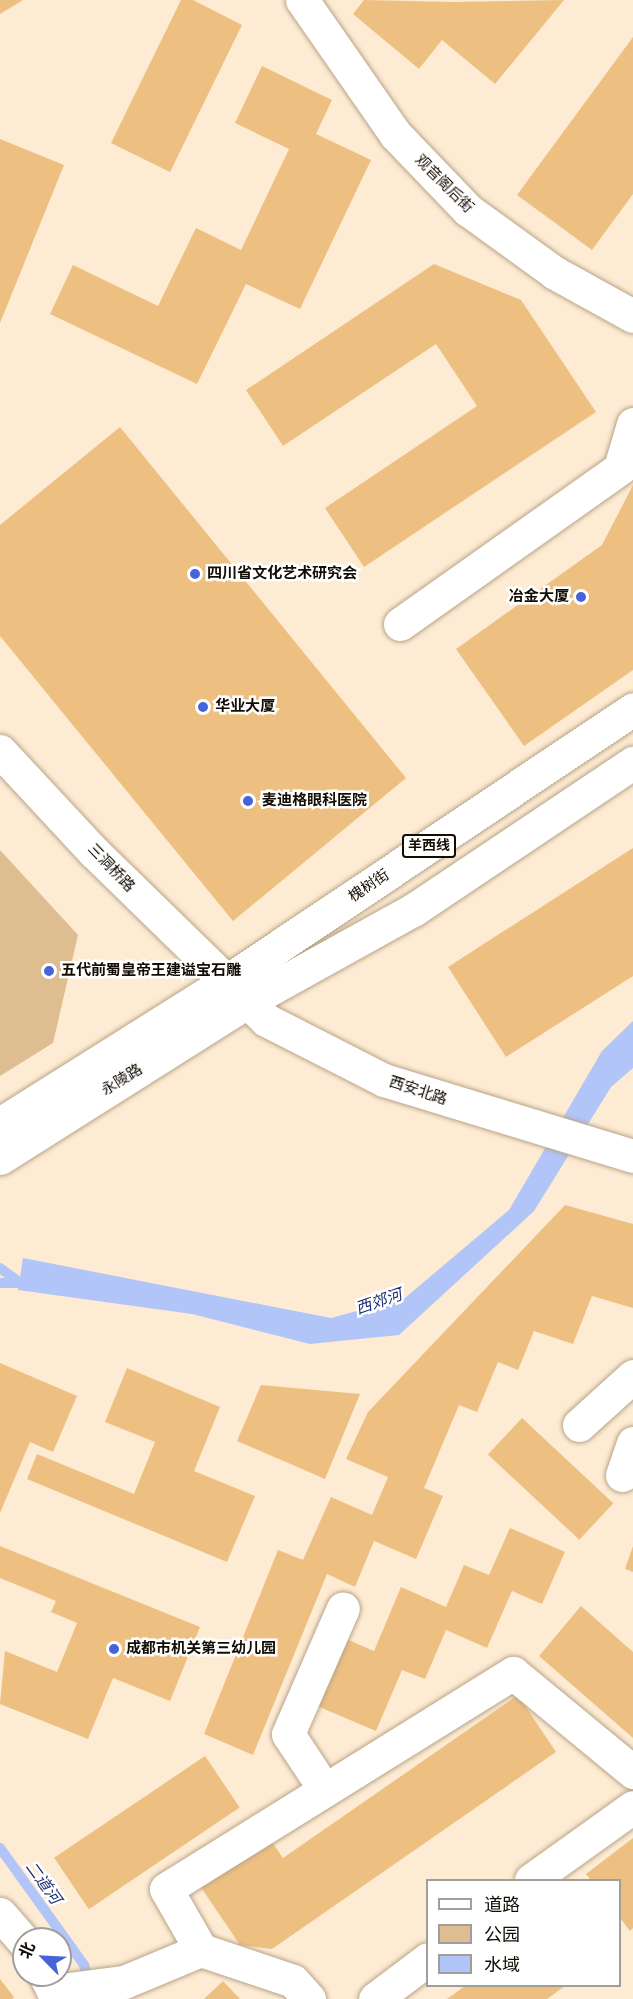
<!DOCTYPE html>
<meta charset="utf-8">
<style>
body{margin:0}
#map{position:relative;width:633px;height:1999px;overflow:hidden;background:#fdebd3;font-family:"Source Sans 3","Noto Sans SC",sans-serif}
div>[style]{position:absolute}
.green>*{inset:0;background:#debe91}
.water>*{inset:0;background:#b2c5f8}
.stream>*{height:10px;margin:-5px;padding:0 5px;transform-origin:5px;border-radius:5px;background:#b2c5f8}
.building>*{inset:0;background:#edc082;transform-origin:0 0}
.roads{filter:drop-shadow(0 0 2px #b9a487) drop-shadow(0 0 2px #b9a487)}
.minor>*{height:33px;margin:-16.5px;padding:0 16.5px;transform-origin:16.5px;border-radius:16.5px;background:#fff}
.major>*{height:33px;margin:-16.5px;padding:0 16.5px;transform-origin:16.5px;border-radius:16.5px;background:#fff}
.dots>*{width:16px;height:16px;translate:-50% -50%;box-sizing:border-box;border:3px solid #fff;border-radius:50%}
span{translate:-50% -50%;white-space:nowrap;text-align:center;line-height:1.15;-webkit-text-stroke:5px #fff;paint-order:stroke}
.shield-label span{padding:2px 4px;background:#fff;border:2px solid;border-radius:4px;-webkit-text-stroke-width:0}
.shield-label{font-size:14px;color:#130c03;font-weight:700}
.street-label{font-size:15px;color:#130c03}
.poi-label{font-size:15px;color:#130c03;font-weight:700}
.left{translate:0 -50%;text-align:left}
.right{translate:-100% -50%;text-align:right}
.water-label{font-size:16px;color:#1d2d75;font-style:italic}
.legend{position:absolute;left:426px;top:1879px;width:195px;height:108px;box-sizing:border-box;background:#fff;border:2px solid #a19e9a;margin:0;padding:8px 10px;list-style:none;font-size:18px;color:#130c03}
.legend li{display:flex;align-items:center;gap:12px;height:30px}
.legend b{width:30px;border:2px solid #a19e9a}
.north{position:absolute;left:12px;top:1927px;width:60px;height:60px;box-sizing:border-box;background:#fff;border:2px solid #a19e9a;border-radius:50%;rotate:294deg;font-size:16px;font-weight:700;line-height:24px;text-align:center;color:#130c03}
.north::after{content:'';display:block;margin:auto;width:21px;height:27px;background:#4664d7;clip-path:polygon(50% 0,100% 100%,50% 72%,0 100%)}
</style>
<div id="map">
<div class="green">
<i style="clip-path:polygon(0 850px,78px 935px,53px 1043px,0 1076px)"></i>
</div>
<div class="water">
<i style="clip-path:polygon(633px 1021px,633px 1068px,611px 1087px,534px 1211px,399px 1335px,310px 1344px,192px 1314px,18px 1290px,23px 1258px,331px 1318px,405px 1298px,509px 1210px,602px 1051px)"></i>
</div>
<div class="stream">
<i style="left:0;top:1268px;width:22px;rotate:36deg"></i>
<i style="left:0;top:1283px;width:34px"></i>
<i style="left:0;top:1848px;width:144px;rotate:54.3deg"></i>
<i style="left:84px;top:1965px;width:20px;rotate:75deg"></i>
</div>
<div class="building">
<i style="clip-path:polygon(0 0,23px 0,0 14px)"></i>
<i style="clip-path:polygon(181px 0,193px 0,242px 25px,170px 172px,111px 143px)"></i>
<i style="clip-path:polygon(364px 0,453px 2px,564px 0,495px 84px,442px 40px,419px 69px,353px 14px)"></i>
<i style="clip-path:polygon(633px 37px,633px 194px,592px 250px,517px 195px)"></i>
<i style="clip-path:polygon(262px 66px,332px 100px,316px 134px,371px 160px,300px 309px,246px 284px,197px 384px,50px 314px,73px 265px,158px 306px,196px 228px,241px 250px,289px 149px,235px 123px)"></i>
<i style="clip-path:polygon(0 139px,64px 165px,0 323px)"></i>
<i style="clip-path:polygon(434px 264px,521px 300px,596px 412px,364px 567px,325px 508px,477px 406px,436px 344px,283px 446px,246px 390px)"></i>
<i style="clip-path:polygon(120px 427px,406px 778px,233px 921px,0 636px,0 525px)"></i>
<i style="clip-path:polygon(633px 485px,633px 670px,524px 746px,456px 649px,602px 545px)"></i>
<i style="clip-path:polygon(633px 848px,633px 976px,506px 1057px,448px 967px)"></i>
<i style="clip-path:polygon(565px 1205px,633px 1224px,633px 1308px,592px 1296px,573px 1344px,534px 1331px,518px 1370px,498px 1362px,477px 1412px,459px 1405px,424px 1488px,443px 1496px,416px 1559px,374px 1541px,355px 1587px,327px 1574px,253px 1755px,204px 1734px,278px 1550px,303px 1560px,331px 1497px,372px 1515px,388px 1477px,346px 1459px,368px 1412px)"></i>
<i style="clip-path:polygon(0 1363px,77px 1396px,53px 1452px,30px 1442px,0 1513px)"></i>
<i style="clip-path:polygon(127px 1368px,220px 1407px,194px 1471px,255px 1496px,227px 1562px,27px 1479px,37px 1454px,134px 1494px,155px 1442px,105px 1422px)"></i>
<i style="clip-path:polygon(261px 1385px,360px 1394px,325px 1479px,237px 1441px)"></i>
<i style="left:522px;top:1418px;width:125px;height:50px;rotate:43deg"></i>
<i style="clip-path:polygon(510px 1528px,565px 1552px,542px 1604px,512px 1591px,487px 1648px,446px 1630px,425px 1679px,402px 1670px,376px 1731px,317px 1706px,346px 1639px,374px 1651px,401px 1587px,446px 1607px,464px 1565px,489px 1575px)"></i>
<i style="clip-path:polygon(0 1546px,200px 1627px,170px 1701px,113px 1678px,88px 1739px,0 1704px,5px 1651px,57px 1672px,77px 1623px,51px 1612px,56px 1601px,0 1578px)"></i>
<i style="clip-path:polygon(633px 1546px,633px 1572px,625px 1569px)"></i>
<i style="clip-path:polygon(581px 1606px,633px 1652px,633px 1738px,539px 1656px)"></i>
<i style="clip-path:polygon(518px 1695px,556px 1752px,272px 1949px,240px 1945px,200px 1886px,269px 1838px,283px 1858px)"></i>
<i style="left:205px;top:1756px;width:62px;height:182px;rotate:56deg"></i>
<i style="clip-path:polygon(633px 1838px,633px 1928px,630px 1931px,620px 1918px,620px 1880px,591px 1880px,586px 1874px)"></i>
<i style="clip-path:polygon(0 1979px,14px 1997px,12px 1999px,0 1999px)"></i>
<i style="clip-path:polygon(223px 1981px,240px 1999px,204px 1999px)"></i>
<i style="clip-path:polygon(465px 1986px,565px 1986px,547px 1999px,447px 1999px)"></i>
</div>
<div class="roads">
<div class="minor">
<i style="left:302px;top:0;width:163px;rotate:55.2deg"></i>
<i style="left:395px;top:134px;width:105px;rotate:46.2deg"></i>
<i style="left:468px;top:210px;width:107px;rotate:35.9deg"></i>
<i style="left:555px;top:273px;width:89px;rotate:28.9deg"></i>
<i style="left:400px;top:624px;width:270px;rotate:-35.3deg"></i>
<i style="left:620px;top:468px;width:46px;rotate:-73.5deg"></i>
<i style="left:0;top:751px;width:138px;rotate:47.1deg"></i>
<i style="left:94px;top:852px;width:240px;rotate:44.3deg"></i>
<i style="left:266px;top:1020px;width:132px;rotate:27deg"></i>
<i style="left:384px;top:1080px;width:260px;rotate:17deg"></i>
<i style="left:579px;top:1425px;width:73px;rotate:-42.2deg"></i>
<i style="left:622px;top:1475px;width:34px;rotate:-71deg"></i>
<i style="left:325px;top:1790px;width:67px;rotate:-123.5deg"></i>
<i style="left:288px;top:1734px;width:137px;rotate:-66.4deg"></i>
<i style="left:531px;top:1880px;width:125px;rotate:-35.6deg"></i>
<i style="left:0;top:1914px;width:37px;rotate:49deg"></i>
<i style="left:201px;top:1950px;width:97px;rotate:18.6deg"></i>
<i style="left:293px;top:1981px;width:24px;rotate:48deg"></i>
<i style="left:45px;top:1975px;width:18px;rotate:63deg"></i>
<i style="left:53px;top:1991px;width:72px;rotate:-7.2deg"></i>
<i style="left:124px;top:1982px;width:83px;rotate:-22.6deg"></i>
<i style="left:201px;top:1950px;width:70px;rotate:-119.8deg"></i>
<i style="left:166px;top:1889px;width:409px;rotate:-31.9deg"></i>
<i style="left:513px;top:1673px;width:156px;rotate:39.5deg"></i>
<i style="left:375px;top:1999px;width:66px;rotate:-37deg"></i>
</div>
<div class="major">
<i style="left:0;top:1124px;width:265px;rotate:-32.2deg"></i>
<i style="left:224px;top:983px;width:492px;rotate:-33.8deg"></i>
<i style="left:0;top:1158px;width:290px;rotate:-32.3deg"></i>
<i style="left:245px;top:1003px;width:192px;rotate:-29deg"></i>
<i style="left:413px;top:910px;width:265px;rotate:-33.8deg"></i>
</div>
</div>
<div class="dots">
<i style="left:195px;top:574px;background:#4664d7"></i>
<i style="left:581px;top:597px;background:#4664d7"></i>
<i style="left:203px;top:707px;background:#4664d7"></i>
<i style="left:248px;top:801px;background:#4664d7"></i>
<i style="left:49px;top:971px;background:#4664d7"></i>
<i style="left:114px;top:1649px;background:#4664d7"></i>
</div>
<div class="shield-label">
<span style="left:429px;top:846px">羊西线</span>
</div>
<div class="street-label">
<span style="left:444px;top:184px;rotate:45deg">观音阁后街</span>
<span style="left:111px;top:868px;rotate:46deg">三洞桥路</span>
<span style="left:369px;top:886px;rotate:-34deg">槐树街</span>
<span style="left:122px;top:1080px;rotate:-32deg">永陵路</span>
<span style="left:418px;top:1091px;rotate:18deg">西安北路</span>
</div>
<div class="poi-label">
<span class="left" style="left:207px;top:574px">四川省文化艺术研究会</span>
<span class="right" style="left:569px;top:597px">冶金大厦</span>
<span class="left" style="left:215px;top:707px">华业大厦</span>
<span class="left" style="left:262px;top:801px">麦迪格眼科医院</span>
<span class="left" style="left:61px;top:971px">五代前蜀皇帝王建谥宝石雕</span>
<span class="left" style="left:126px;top:1649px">成都市机关第三幼儿园</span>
</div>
<div class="water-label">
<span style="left:379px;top:1302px;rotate:-19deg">西郊河</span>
<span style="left:43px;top:1883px;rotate:54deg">二道河</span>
</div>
<ul class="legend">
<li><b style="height:8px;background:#fff"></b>道路</li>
<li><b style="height:16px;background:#debe91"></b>公园</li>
<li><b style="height:16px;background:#b2c5f8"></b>水域</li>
</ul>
<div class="north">北</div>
</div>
